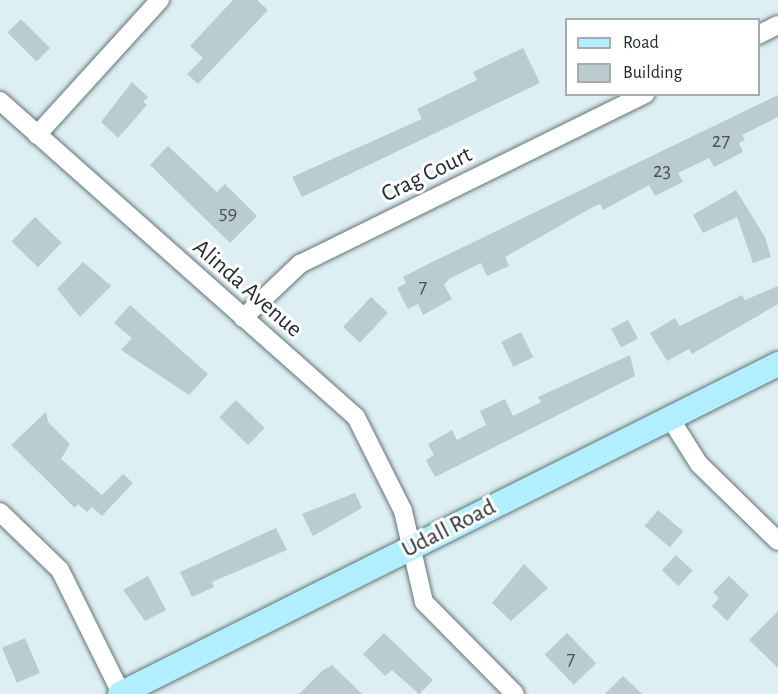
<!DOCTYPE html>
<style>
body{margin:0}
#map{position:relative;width:778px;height:694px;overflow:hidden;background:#ddeff3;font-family:"Alegreya Sans",sans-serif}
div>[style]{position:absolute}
.building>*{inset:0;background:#bbccd1;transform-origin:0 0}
.roads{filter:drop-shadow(0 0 2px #637377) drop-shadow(0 0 2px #637377)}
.minor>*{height:18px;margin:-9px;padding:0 9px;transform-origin:9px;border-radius:9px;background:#fff}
.major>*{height:24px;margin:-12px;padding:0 12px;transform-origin:12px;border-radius:12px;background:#b1effe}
span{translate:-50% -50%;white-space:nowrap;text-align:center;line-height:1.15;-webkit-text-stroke:6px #fff;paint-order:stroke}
.number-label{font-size:21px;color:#4b5557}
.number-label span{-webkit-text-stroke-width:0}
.street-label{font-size:24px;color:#262d2e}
.legend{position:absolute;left:565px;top:18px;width:195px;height:78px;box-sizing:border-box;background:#fff;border:2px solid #a8abab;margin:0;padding:8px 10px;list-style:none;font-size:18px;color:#262d2e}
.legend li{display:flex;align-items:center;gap:12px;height:30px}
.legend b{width:30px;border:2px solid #a8abab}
</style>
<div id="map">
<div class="building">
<i style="clip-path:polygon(233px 0,257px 0,268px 10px,198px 84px,187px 74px,203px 58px,190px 46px)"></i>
<i style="left:21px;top:19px;width:41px;height:19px;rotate:45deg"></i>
<i style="clip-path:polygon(523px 48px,540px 83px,302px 197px,292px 177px,422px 119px,417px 109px,477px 80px,473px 72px)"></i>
<i style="clip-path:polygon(132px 82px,148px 97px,143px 102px,147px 105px,118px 138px,101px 122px)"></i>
<i style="clip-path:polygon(778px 95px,778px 117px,742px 135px,745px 140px,739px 143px,743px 152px,714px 167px,709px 158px,678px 173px,683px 182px,655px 196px,649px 185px,603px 210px,600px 204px,591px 208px,505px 257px,509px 266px,487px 276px,481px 263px,449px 279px,444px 285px,452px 299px,423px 315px,418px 304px,408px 309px,397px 288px,406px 283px,403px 277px,428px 264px)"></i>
<i style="clip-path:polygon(168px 146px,217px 192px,225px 184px,257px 216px,230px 243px,150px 165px)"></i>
<i style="clip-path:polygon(736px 190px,765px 237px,771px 257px,753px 263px,737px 217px,703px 233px,693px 215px)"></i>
<i style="left:35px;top:217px;width:37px;height:34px;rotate:44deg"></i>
<i style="clip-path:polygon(83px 262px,111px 286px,80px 317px,57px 289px)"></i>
<i style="clip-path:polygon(778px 286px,778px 304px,692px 354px,689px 349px,667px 361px,650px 333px,675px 318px,680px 326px,742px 295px,745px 300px)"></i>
<i style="left:371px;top:297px;width:23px;height:41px;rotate:43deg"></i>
<i style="clip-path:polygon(130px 305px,208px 374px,189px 395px,121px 350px,132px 338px,114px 323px)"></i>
<i style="left:628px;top:320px;width:21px;height:19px;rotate:62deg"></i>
<i style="left:521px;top:332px;width:28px;height:22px;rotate:64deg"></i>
<i style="clip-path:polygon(630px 355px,635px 376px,435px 477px,426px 460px,434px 455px,428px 444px,452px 430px,457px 440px,486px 425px,480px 411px,505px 399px,513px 416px,541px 402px,538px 397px)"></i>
<i style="left:236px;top:400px;width:40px;height:24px;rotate:44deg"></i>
<i style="clip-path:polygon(46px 412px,48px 422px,70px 444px,61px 459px,102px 495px,123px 474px,133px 483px,102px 516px,92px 507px,87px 512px,78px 504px,75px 508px,11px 445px)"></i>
<i style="clip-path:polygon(355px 493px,362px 508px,313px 536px,302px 514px)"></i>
<i style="left:658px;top:510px;width:33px;height:21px;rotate:40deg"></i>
<i style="clip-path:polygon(276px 528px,287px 550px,212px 582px,214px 587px,192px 597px,180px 572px)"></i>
<i style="left:676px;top:555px;width:23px;height:21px;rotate:43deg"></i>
<i style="clip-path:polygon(524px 564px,548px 588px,511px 621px,492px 603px)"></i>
<i style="clip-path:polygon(148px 576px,166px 610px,145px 621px,123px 590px)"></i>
<i style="clip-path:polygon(729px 576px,749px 595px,727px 621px,712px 606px,719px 598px,713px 592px)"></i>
<i style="clip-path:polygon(778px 611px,778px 668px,749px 640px)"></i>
<i style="clip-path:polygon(384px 633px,433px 680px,419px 694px,392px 670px,385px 676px,363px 654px)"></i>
<i style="left:567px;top:633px;width:42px;height:31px;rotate:46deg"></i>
<i style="left:25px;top:638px;width:38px;height:25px;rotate:67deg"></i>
<i style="clip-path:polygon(332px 665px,362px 694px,299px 694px,322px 671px)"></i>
<i style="clip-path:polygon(623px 676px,642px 694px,605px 694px)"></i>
</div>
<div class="roads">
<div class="minor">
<i style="left:758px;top:35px;width:22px;rotate:-27deg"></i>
<i style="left:0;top:101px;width:476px;rotate:41.6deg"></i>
<i style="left:356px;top:417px;width:105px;rotate:63.4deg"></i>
<i style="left:403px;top:511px;width:93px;rotate:77deg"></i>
<i style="left:424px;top:602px;width:129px;rotate:45.3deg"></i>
<i style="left:37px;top:135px;width:183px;rotate:-47.7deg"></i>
<i style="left:243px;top:318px;width:79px;rotate:-43.5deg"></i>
<i style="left:300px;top:264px;width:385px;rotate:-26.2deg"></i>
<i style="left:670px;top:418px;width:54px;rotate:57.8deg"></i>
<i style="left:699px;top:464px;width:110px;rotate:44.3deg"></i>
<i style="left:0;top:512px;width:83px;rotate:44deg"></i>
<i style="left:60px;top:570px;width:137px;rotate:63.6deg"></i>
</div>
<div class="major">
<i style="left:120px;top:694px;width:736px;rotate:-26.63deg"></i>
</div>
</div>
<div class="number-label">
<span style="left:721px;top:141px">27</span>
<span style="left:662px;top:171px">23</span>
<span style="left:228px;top:213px">59</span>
<span style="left:423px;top:287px">7</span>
<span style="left:571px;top:659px">7</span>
</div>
<div class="street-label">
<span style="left:427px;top:175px;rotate:-26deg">Crag Court</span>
<span style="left:247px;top:289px;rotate:41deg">Alinda Avenue</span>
<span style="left:449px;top:529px;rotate:-27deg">Udall Road</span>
</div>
<ul class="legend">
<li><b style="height:8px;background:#b1effe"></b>Road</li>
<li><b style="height:16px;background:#bbccd1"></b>Building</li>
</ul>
</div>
